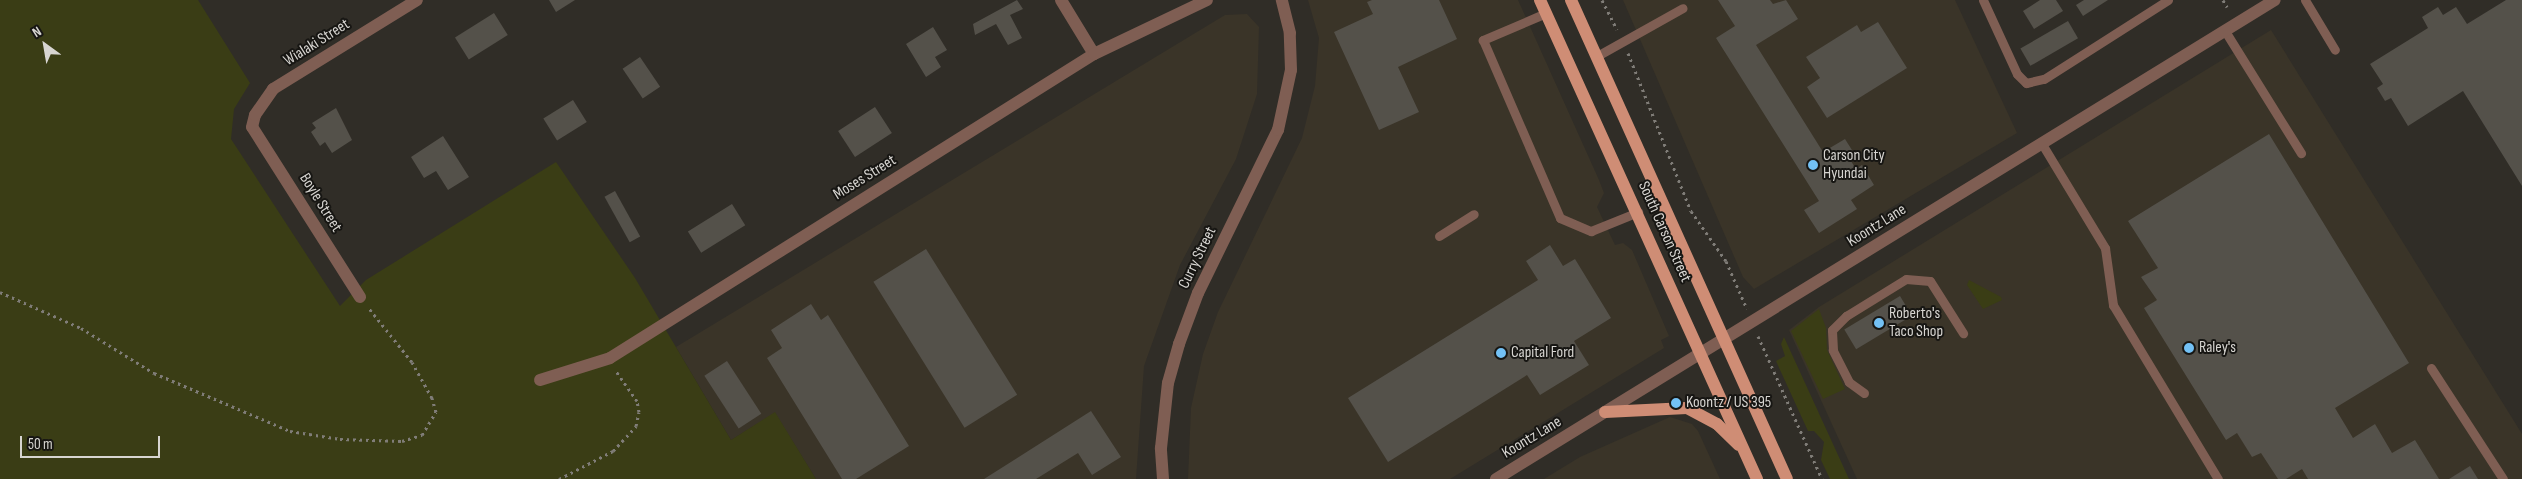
<!DOCTYPE html>
<style>
body{margin:0}
#map{position:relative;width:2522px;height:479px;overflow:hidden;background:#302d27;font-family:"Sofia Sans Condensed",sans-serif}
div>[style]{position:absolute}
.built>*{inset:0;background:#3a3428}
.green>*{inset:0;background:#3a3d15}
.building>*{inset:0;background:#54514a;transform-origin:0 0}
.path>*{height:3px;margin-top:-1.5px;transform-origin:0;background:repeating-linear-gradient(90deg,#807d78 0 2.5px,transparent 0 6.5px)}
.service>*{height:9px;margin:-4.5px;padding:0 4.5px;transform-origin:4.5px;border-radius:4.5px;background:#7f5e53}
.minor>*{height:12px;margin:-6px;padding:0 6px;transform-origin:6px;border-radius:6px;background:#7f5e53}
.tertiary>*{height:12px;margin:-6px;padding:0 6px;transform-origin:6px;border-radius:6px;background:#7f5e53}
.primary>*{height:12px;margin:-6px;padding:0 6px;transform-origin:6px;border-radius:6px;background:#cf8d75}
.dots>*{width:14px;height:14px;translate:-50% -50%;box-sizing:border-box;border:2px solid #171613;border-radius:50%}
span{translate:-50% -50%;white-space:nowrap;text-align:center;line-height:1.15;-webkit-text-stroke:4px #171613;paint-order:stroke}
.street-label{font-size:16px;color:#d7d5d1}
.poi-label{font-size:16px;color:#d7d5d1}
.left{translate:0 -50%;text-align:left}
.north{position:absolute;left:20px;top:20px;width:50px;height:50px;-webkit-text-stroke:4px #171613;paint-order:stroke;rotate:328deg;font-size:14px;font-weight:700;line-height:20px;text-align:center;color:#d7d5d1}
.north::after{content:'';display:block;margin:auto;width:18px;height:22px;background:#d7d5d1;clip-path:polygon(50% 0,100% 100%,50% 72%,0 100%)}
.scale{position:absolute;left:20px;top:436px;width:140px;height:22px;box-sizing:border-box;border:2px solid #d7d5d1;border-top:0;padding-left:6px;font-size:15px;line-height:18px;white-space:nowrap;color:#d7d5d1;-webkit-text-stroke:4px #171613;paint-order:stroke}
</style>
<div id="map">
<div class="built">
<i style="clip-path:polygon(1308px 0,1518px 0,1599px 180px,1604px 193px,1597px 207px,1615px 245px,1623px 243px,1632px 250px,1669px 336px,1661px 340px,1664px 348px,1450px 479px,1188px 479px,1191px 408px,1203px 354px,1218px 312px,1302px 138px,1315px 86px,1319px 38px)"></i>
<i style="clip-path:polygon(1623px 0,1955px 0,2017px 133px,1754px 289px,1743px 277px)"></i>
<i style="clip-path:polygon(1247px 14px,1259px 27px,1257px 94px,1236px 159px,1180px 265px,1144px 366px,1136px 479px,816px 479px,775px 413px,731px 440px,676px 347px,1225px 15px)"></i>
<i style="clip-path:polygon(2271px 30px,2522px 434px,2522px 479px,1857px 479px,1789px 330px,1819px 307px)"></i>
<i style="clip-path:polygon(1670px 417px,1692px 424px,1698px 431px,1720px 479px,1544px 479px,1580px 457px)"></i>
</div>
<div class="green">
<i style="clip-path:polygon(0 0,198px 0,250px 83px,234px 109px,231px 139px,340px 306px,366px 280px,556px 162px,635px 278px,731px 440px,775px 412px,816px 479px,0 479px)"></i>
<i style="clip-path:polygon(1969px 280px,2001px 297px,2002px 300px,1983px 309px,1967px 285px)"></i>
<i style="clip-path:polygon(1819px 309px,1826px 328px,1827px 350px,1845px 389px,1823px 399px,1791px 331px)"></i>
<i style="clip-path:polygon(1784px 337px,1849px 479px,1830px 479px,1821px 460px,1824px 442px,1814px 431px,1808px 431px,1776px 361px,1785px 356px,1781px 344px)"></i>
</div>
<div class="building">
<i style="clip-path:polygon(549px 0,575px 0,556px 12px)"></i>
<i style="clip-path:polygon(1017px 0,1023px 9px,1010px 15px,1022px 38px,1008px 45px,996px 24px,975px 35px,973px 24px)"></i>
<i style="clip-path:polygon(1372px 0,1439px 0,1457px 39px,1398px 67px,1419px 112px,1379px 130px,1334px 32px,1373px 14px,1367px 2px)"></i>
<i style="clip-path:polygon(1718px 0,1770px 0,1773px 4px,1786px 0,1798px 19px,1756px 45px,1823px 152px,1845px 139px,1857px 158px,1851px 161px,1856px 169px,1862px 165px,1874px 185px,1851px 200px,1857px 209px,1819px 233px,1804px 210px,1819px 201px,1716px 38px,1735px 26px)"></i>
<i style="clip-path:polygon(2040px 0,2056px 0,2063px 11px,2034px 29px,2023px 11px)"></i>
<i style="clip-path:polygon(2084px 0,2108px 0,2083px 16px,2076px 5px)"></i>
<i style="clip-path:polygon(2506px 0,2522px 0,2522px 186px,2463px 91px,2408px 126px,2391px 98px,2385px 101px,2377px 88px,2383px 84px,2370px 64px,2428px 28px,2422px 17px,2438px 7px,2443px 15px,2456px 7px,2467px 24px)"></i>
<i style="left:494px;top:13px;width:26px;height:46px;rotate:58deg"></i>
<i style="left:2068px;top:21px;width:20px;height:55px;rotate:60deg"></i>
<i style="clip-path:polygon(1878px 22px,1907px 68px,1827px 118px,1807px 87px,1820px 78px,1806px 57px,1857px 25px,1861px 32px)"></i>
<i style="clip-path:polygon(933px 27px,947px 50px,935px 57px,941px 67px,926px 77px,906px 44px)"></i>
<i style="left:640px;top:57px;width:36px;height:21px;rotate:56deg"></i>
<i style="left:573px;top:100px;width:26px;height:35px;rotate:58deg"></i>
<i style="left:875px;top:107px;width:31px;height:44px;rotate:57deg"></i>
<i style="clip-path:polygon(336px 108px,352px 140px,332px 153px,325px 142px,320px 146px,311px 132px,316px 128px,312px 123px)"></i>
<i style="clip-path:polygon(2269px 134px,2409px 363px,2335px 408px,2353px 438px,2375px 424px,2392px 453px,2415px 440px,2439px 479px,2308px 479px,2302px 469px,2286px 479px,2278px 479px,2261px 453px,2252px 457px,2237px 433px,2226px 440px,2144px 308px,2157px 300px,2141px 277px,2158px 268px,2128px 221px)"></i>
<i style="clip-path:polygon(443px 136px,469px 177px,448px 190px,436px 171px,424px 178px,411px 157px)"></i>
<i style="left:615px;top:191px;width:52px;height:12px;rotate:61deg"></i>
<i style="left:732px;top:204px;width:25px;height:52px;rotate:58deg"></i>
<i style="clip-path:polygon(1550px 245px,1563px 266px,1575px 259px,1611px 318px,1574px 341px,1589px 365px,1540px 395px,1527px 375px,1388px 462px,1348px 398px,1538px 280px,1526px 261px)"></i>
<i style="left:926px;top:249px;width:172px;height:62px;rotate:58deg"></i>
<i style="left:1900px;top:296px;width:23px;height:65px;rotate:59deg"></i>
<i style="clip-path:polygon(811px 304px,821px 320px,828px 315px,909px 446px,856px 479px,842px 479px,767px 358px,782px 348px,771px 330px)"></i>
<i style="left:727px;top:361px;width:63px;height:27px;rotate:57deg"></i>
<i style="clip-path:polygon(1091px 411px,1121px 457px,1092px 475px,1078px 453px,1036px 479px,984px 479px)"></i>
<i style="clip-path:polygon(2470px 466px,2478px 479px,2449px 479px)"></i>
</div>
<div class="path">
<i style="left:1602px;top:0;width:33px;rotate:63deg"></i>
<i style="left:2223px;top:0;width:8px;rotate:60deg"></i>
<i style="left:1628px;top:53px;width:170px;rotate:68.3deg"></i>
<i style="left:1691px;top:211px;width:61px;rotate:55deg"></i>
<i style="left:1726px;top:261px;width:52px;rotate:66.4deg"></i>
<i style="left:0;top:292px;width:89px;rotate:24deg"></i>
<i style="left:81px;top:328px;width:86px;rotate:31.7deg"></i>
<i style="left:154px;top:373px;width:148px;rotate:23.1deg"></i>
<i style="left:290px;top:431px;width:51px;rotate:9.1deg"></i>
<i style="left:340px;top:439px;width:62px;rotate:1.8deg"></i>
<i style="left:402px;top:441px;width:21px;rotate:-17deg"></i>
<i style="left:422px;top:435px;width:27px;rotate:-59deg"></i>
<i style="left:436px;top:412px;width:15px;rotate:-106deg"></i>
<i style="left:432px;top:398px;width:41px;rotate:-119.1deg"></i>
<i style="left:412px;top:362px;width:70px;rotate:-128.7deg"></i>
<i style="left:1758px;top:336px;width:157px;rotate:65.9deg"></i>
<i style="left:559px;top:479px;width:61px;rotate:-27.4deg"></i>
<i style="left:613px;top:451px;width:34px;rotate:-47deg"></i>
<i style="left:636px;top:426px;width:14px;rotate:-78deg"></i>
<i style="left:639px;top:412px;width:11px;rotate:-100deg"></i>
<i style="left:637px;top:401px;width:38px;rotate:-125deg"></i>
</div>
<div class="service">
<i style="left:1983px;top:0;width:81px;rotate:65.3deg"></i>
<i style="left:2017px;top:74px;width:13px;rotate:45deg"></i>
<i style="left:2026px;top:83px;width:18px;rotate:-13deg"></i>
<i style="left:2044px;top:79px;width:147px;rotate:-32.5deg"></i>
<i style="left:2305px;top:0;width:58px;rotate:59deg"></i>
<i style="left:1546px;top:13px;width:69px;rotate:156.8deg"></i>
<i style="left:1483px;top:40px;width:194px;rotate:66.6deg"></i>
<i style="left:1560px;top:218px;width:34px;rotate:23deg"></i>
<i style="left:1591px;top:231px;width:51px;rotate:-22deg"></i>
<i style="left:2225px;top:31px;width:144px;rotate:58.1deg"></i>
<i style="left:1597px;top:56px;width:98px;rotate:-29.2deg"></i>
<i style="left:2042px;top:144px;width:122px;rotate:58.8deg"></i>
<i style="left:2105px;top:248px;width:58px;rotate:82deg"></i>
<i style="left:2113px;top:305px;width:203px;rotate:58.9deg"></i>
<i style="left:1439px;top:236px;width:41px;rotate:-32.2deg"></i>
<i style="left:2431px;top:368px;width:132px;rotate:57deg"></i>
<i style="left:1864px;top:393px;width:19px;rotate:-144deg"></i>
<i style="left:1849px;top:382px;width:36px;rotate:-117deg"></i>
<i style="left:1833px;top:350px;width:20px;rotate:-93deg"></i>
<i style="left:1832px;top:330px;width:20px;rotate:-45deg"></i>
<i style="left:1846px;top:316px;width:70px;rotate:-31.7deg"></i>
<i style="left:1906px;top:279px;width:24px;rotate:5deg"></i>
<i style="left:1930px;top:281px;width:62px;rotate:57.6deg"></i>
</div>
<div class="minor">
<i style="left:1061px;top:0;width:63px;rotate:58.6deg"></i>
<i style="left:360px;top:297px;width:201px;rotate:-122.4deg"></i>
<i style="left:252px;top:127px;width:12px;rotate:-76deg"></i>
<i style="left:255px;top:115px;width:32px;rotate:-55deg"></i>
<i style="left:273px;top:89px;width:169px;rotate:-31.7deg"></i>
<i style="left:540px;top:380px;width:73px;rotate:-17.4deg"></i>
<i style="left:610px;top:358px;width:572px;rotate:-32.13deg"></i>
<i style="left:1094px;top:54px;width:125px;rotate:-25.5deg"></i>
</div>
<div class="tertiary">
<i style="left:1163px;top:479px;width:31px;rotate:-94deg"></i>
<i style="left:1161px;top:448px;width:65px;rotate:-83.9deg"></i>
<i style="left:1168px;top:383px;width:41px;rotate:-74.2deg"></i>
<i style="left:1179px;top:344px;width:54px;rotate:-69.6deg"></i>
<i style="left:1198px;top:293px;width:182px;rotate:-63.9deg"></i>
<i style="left:1278px;top:130px;width:61px;rotate:-77.8deg"></i>
<i style="left:1291px;top:70px;width:37px;rotate:-92deg"></i>
<i style="left:1290px;top:33px;width:34px;rotate:-104deg"></i>
<i style="left:1496px;top:479px;width:914px;rotate:-31.59deg"></i>
</div>
<div class="primary">
<i style="left:1540px;top:0;width:526px;rotate:65.63deg"></i>
<i style="left:1571px;top:0;width:525px;rotate:65.73deg"></i>
<i style="left:1605px;top:412px;width:82px;rotate:-2.8deg"></i>
<i style="left:1687px;top:408px;width:34px;rotate:28deg"></i>
<i style="left:1717px;top:424px;width:30px;rotate:44deg"></i>
</div>
<div class="dots">
<i style="left:1813px;top:165px;background:#73c1f5"></i>
<i style="left:1879px;top:323px;background:#73c1f5"></i>
<i style="left:2189px;top:348px;background:#73c1f5"></i>
<i style="left:1501px;top:353px;background:#73c1f5"></i>
<i style="left:1676px;top:403px;background:#73c1f5"></i>
</div>
<div class="street-label">
<span style="left:317px;top:43px;rotate:-32deg">Wialaki Street</span>
<span style="left:865px;top:178px;rotate:-32deg">Moses Street</span>
<span style="left:320px;top:203px;rotate:58deg">Boyle Street</span>
<span style="left:1877px;top:226px;rotate:-32deg">Koontz Lane</span>
<span style="left:1664px;top:232px;rotate:66deg">South Carson Street</span>
<span style="left:1198px;top:258px;rotate:-64deg">Curry Street</span>
<span style="left:1532px;top:438px;rotate:-31deg">Koontz Lane</span>
</div>
<div class="poi-label">
<span class="left" style="left:1823px;top:165px">Carson City<br>Hyundai</span>
<span class="left" style="left:1889px;top:323px">Roberto's<br>Taco Shop</span>
<span class="left" style="left:2199px;top:348px">Raley's</span>
<span class="left" style="left:1511px;top:353px">Capital Ford</span>
<span class="left" style="left:1686px;top:403px">Koontz / US 395</span>
</div>
<div class="north">N</div>
<div class="scale">50 m</div>
</div>
